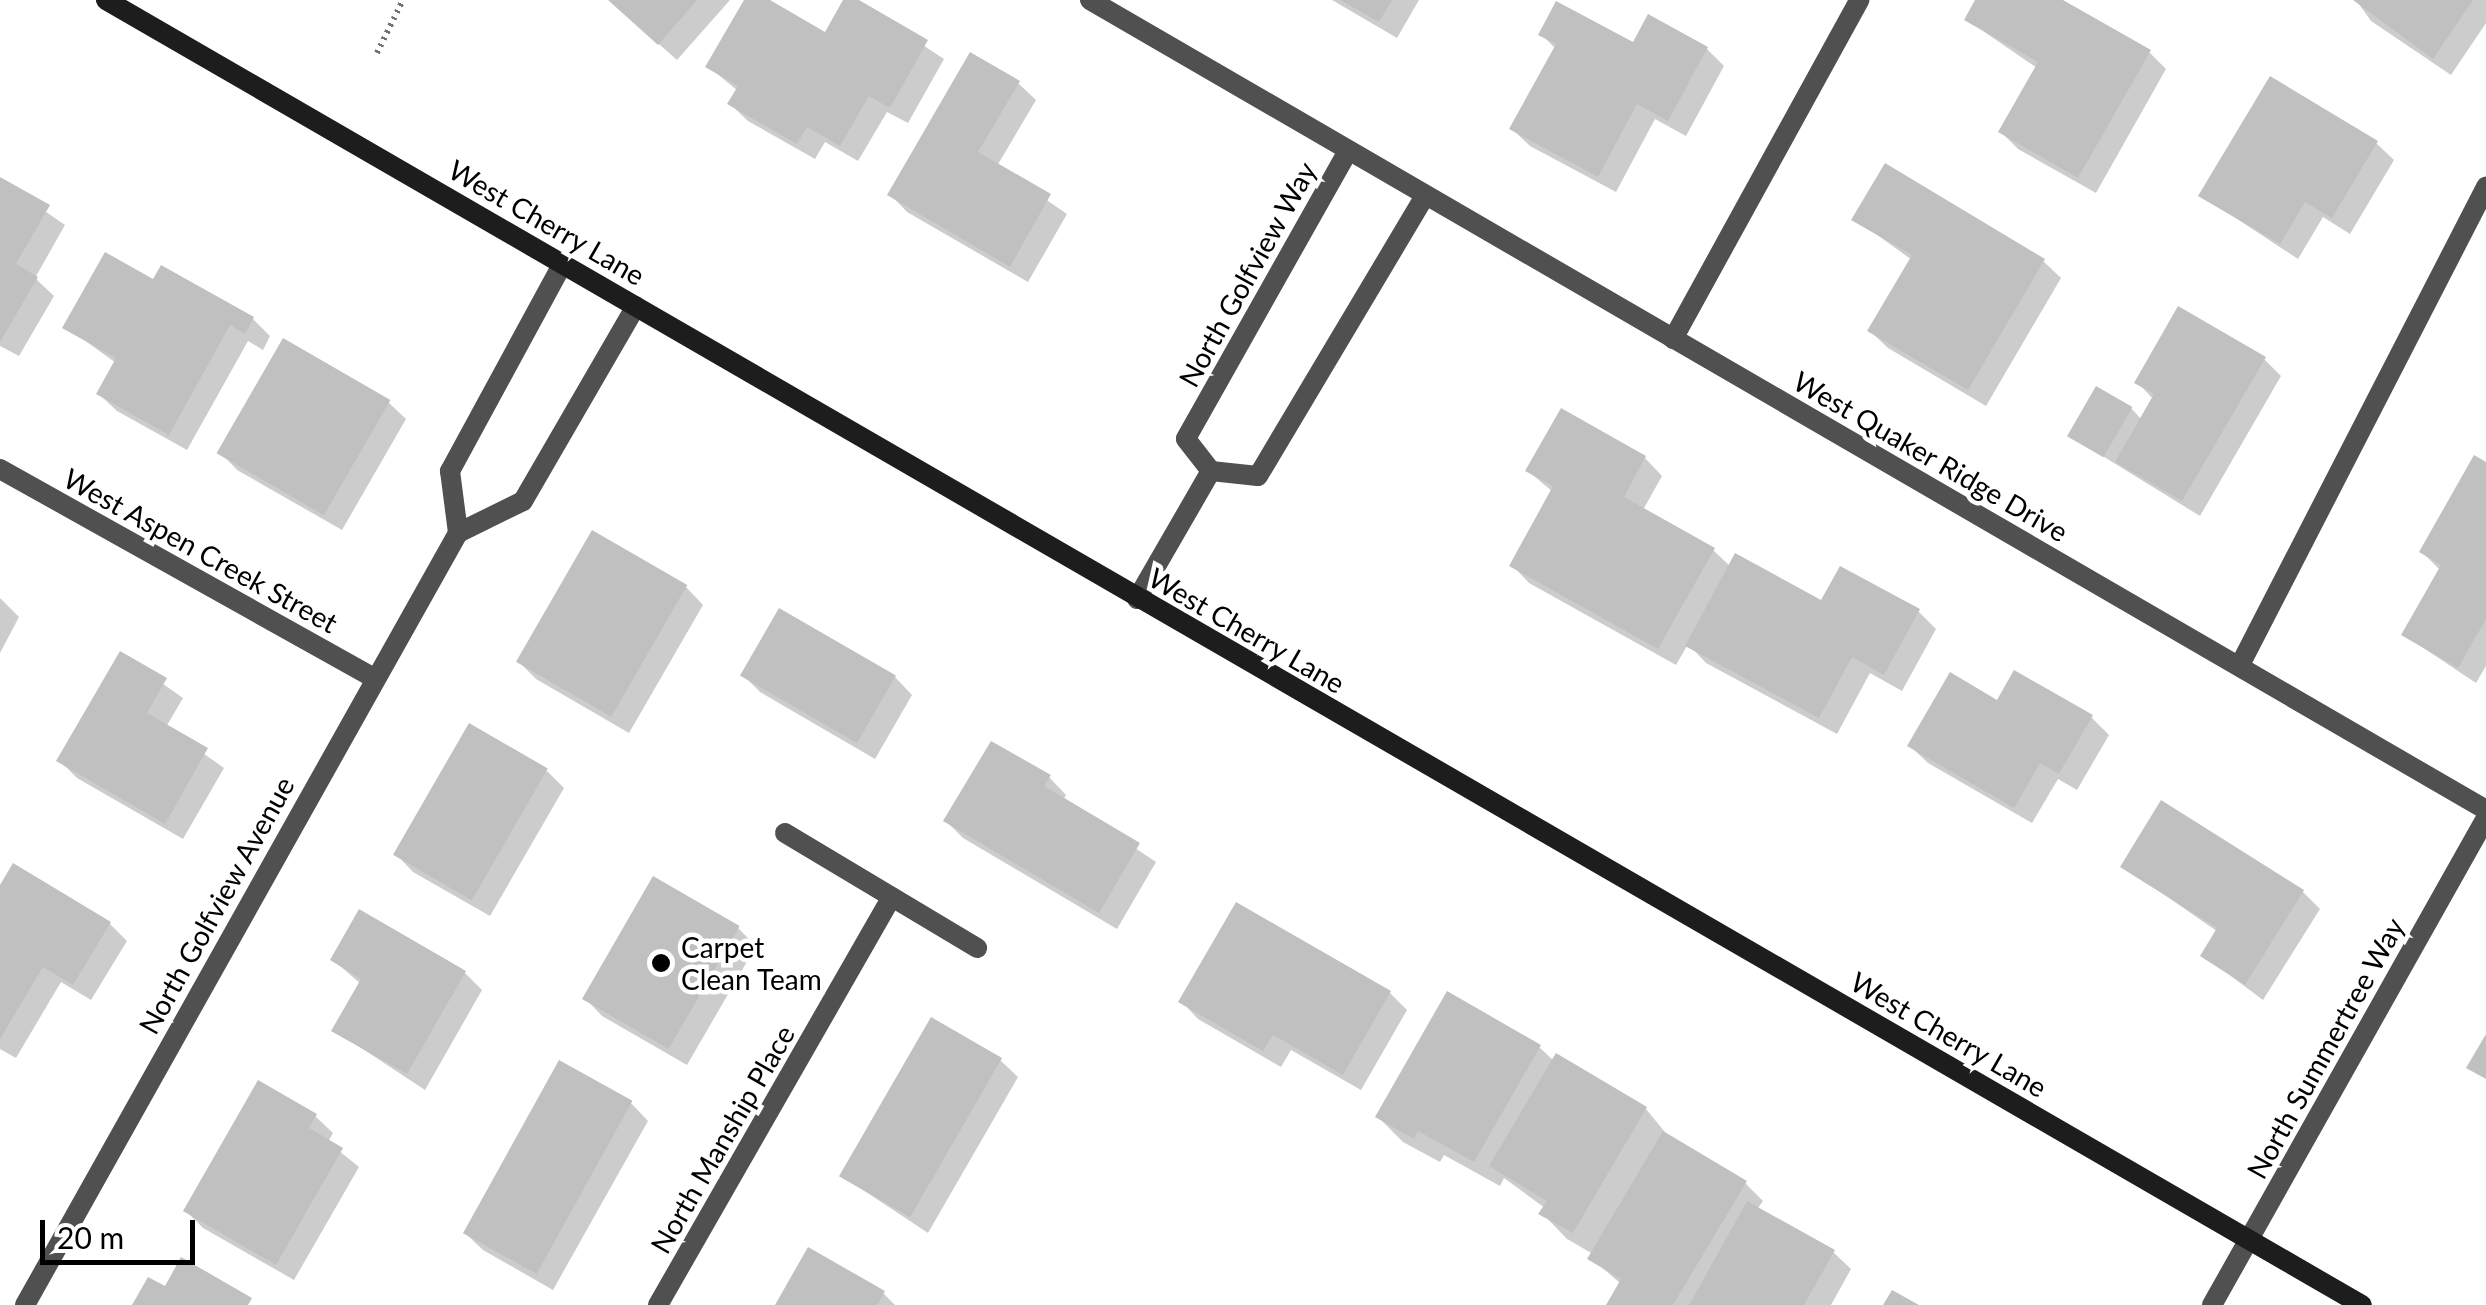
<!DOCTYPE html>
<style>
body{margin:0}
#map{position:relative;width:2486px;height:1305px;overflow:hidden;background:#fff;font-family:Lato,sans-serif}
div>[style]{position:absolute}
.shadow>*{inset:0;background:#0003}
.building>*{inset:0;background:#c0c0c0;transform-origin:0 0}
.path>*{height:6px;margin-top:-3px;transform-origin:0;background:repeating-linear-gradient(90deg,#727272 0 2.5px,transparent 0 7.5px)}
.street>*{height:20px;margin:-10px;padding:0 10px;transform-origin:10px;border-radius:10px;background:#505050}
.secondary>*{height:20px;margin:-10px;padding:0 10px;transform-origin:10px;border-radius:10px;background:#1d1d1d}
.dots>*{width:28px;height:28px;translate:-50% -50%;box-sizing:border-box;border:5px solid #fff;border-radius:50%}
span{translate:-50% -50%;white-space:nowrap;text-align:center;line-height:1.15;-webkit-text-stroke:9px #fff;paint-order:stroke}
.street-label{font-size:28px;color:#000}
.poi-label{font-size:28px;color:#000}
.left{translate:0 -50%;text-align:left}
.scale{position:absolute;left:40px;top:1220px;width:155px;height:45px;box-sizing:border-box;border:5px solid #000;border-top:0;padding-left:12px;font-size:30px;line-height:35px;white-space:nowrap;color:#000;-webkit-text-stroke:8px #fff;paint-order:stroke}
</style>
<div id="map">
<div class="shadow">
<i style="clip-path:polygon(609px 0,730px 0,677px 60px)"></i>
<i style="clip-path:polygon(746px 0,765px 0,826px 35px,846px 0,854px 0,944px 59px,908px 123px,887px 112px,858px 161px,825px 142px,815px 159px,748px 121px,730px 104px,738px 91px,709px 67px)"></i>
<i style="clip-path:polygon(1332px 0,1419px 0,1397px 38px)"></i>
<i style="clip-path:polygon(1978px 0,2058px 0,2149px 52px,2166px 69px,2096px 193px,2018px 149px,2001px 132px,2037px 68px,1967px 20px)"></i>
<i style="clip-path:polygon(2356px 0,2486px 0,2486px 23px,2451px 75px,2371px 21px)"></i>
<i style="clip-path:polygon(1541px 34px,1707px 49px,1724px 66px,1686px 136px,1655px 119px,1616px 192px,1530px 146px,1512px 129px,1556px 49px)"></i>
<i style="clip-path:polygon(1018px 83px,1036px 100px,997px 166px,1067px 214px,1028px 282px,907px 212px,890px 194px)"></i>
<i style="clip-path:polygon(2376px 143px,2394px 160px,2350px 234px,2323px 217px,2298px 259px,2201px 195px)"></i>
<i style="clip-path:polygon(0 180px,65px 225px,35px 278px,54px 296px,19px 356px,0 346px)"></i>
<i style="clip-path:polygon(1855px 219px,2043px 261px,2061px 278px,1986px 406px,1888px 348px,1870px 331px,1912px 260px)"></i>
<i style="clip-path:polygon(154px 282px,253px 319px,270px 336px,263px 350px,248px 341px,187px 450px,117px 411px,99px 394px,116px 363px,66px 327px)"></i>
<i style="clip-path:polygon(2264px 359px,2281px 376px,2200px 516px,2070px 436px,2131px 408px,2142px 420px,2154px 400px,2137px 382px)"></i>
<i style="clip-path:polygon(388px 402px,406px 419px,342px 530px,237px 470px,220px 452px)"></i>
<i style="clip-path:polygon(1562px 412px,1645px 458px,1662px 476px,1643px 510px,1713px 550px,1731px 567px,1822px 603px,1918px 611px,1936px 629px,1902px 691px,1870px 673px,1837px 734px,1706px 663px,1688px 644px,1676px 665px,1529px 583px,1512px 565px,1553px 492px,1528px 471px)"></i>
<i style="clip-path:polygon(2486px 465px,2486px 666px,2476px 683px,2404px 635px,2439px 569px,2422px 552px)"></i>
<i style="clip-path:polygon(593px 534px,686px 587px,703px 605px,629px 733px,536px 679px,519px 662px)"></i>
<i style="clip-path:polygon(0 598px,19px 617px,0 653px)"></i>
<i style="clip-path:polygon(780px 611px,895px 677px,912px 695px,875px 759px,760px 692px,743px 675px)"></i>
<i style="clip-path:polygon(121px 654px,183px 698px,166px 727px,224px 768px,183px 839px,77px 778px,59px 760px)"></i>
<i style="clip-path:polygon(1998px 703px,2091px 717px,2109px 735px,2077px 790px,2058px 779px,2032px 823px,1928px 763px,1910px 746px)"></i>
<i style="clip-path:polygon(547px 771px,564px 788px,490px 916px,413px 872px,396px 854px)"></i>
<i style="clip-path:polygon(1049px 777px,1066px 795px,1063px 800px,1156px 862px,1117px 929px,963px 838px,946px 821px)"></i>
<i style="clip-path:polygon(2123px 866px,2303px 892px,2320px 909px,2263px 1000px,2203px 955px,2218px 932px)"></i>
<i style="clip-path:polygon(0 890px,110px 924px,127px 941px,91px 1000px,61px 982px,16px 1058px,0 1049px)"></i>
<i style="clip-path:polygon(738px 928px,756px 946px,687px 1065px,602px 1016px,585px 998px)"></i>
<i style="clip-path:polygon(333px 960px,465px 973px,482px 990px,425px 1090px,334px 1030px,361px 984px)"></i>
<i style="clip-path:polygon(1390px 993px,1407px 1010px,1361px 1090px,1291px 1050px,1281px 1067px,1198px 1019px,1181px 1001px)"></i>
<i style="clip-path:polygon(1539px 1047px,1554px 1061px,1646px 1109px,1669px 1137px,1745px 1183px,1763px 1201px,1758px 1208px,1833px 1252px,1851px 1269px,1831px 1305px,1609px 1305px,1621px 1284px,1591px 1258px,1593px 1254px,1567px 1239px,1542px 1213px,1545px 1208px,1504px 1178px,1500px 1186px,1444px 1155px,1440px 1162px,1403px 1142px,1378px 1117px)"></i>
<i style="clip-path:polygon(1000px 1060px,1018px 1077px,928px 1233px,842px 1176px)"></i>
<i style="clip-path:polygon(560px 1064px,631px 1103px,648px 1121px,553px 1290px,483px 1250px,465px 1233px)"></i>
<i style="clip-path:polygon(315px 1116px,333px 1133px,328px 1142px,359px 1167px,294px 1280px,203px 1228px,186px 1211px)"></i>
<i style="clip-path:polygon(883px 1293px,895px 1305px,778px 1305px)"></i>
</div>
<div class="building">
<i style="clip-path:polygon(608px 0,697px 0,658px 45px)"></i>
<i style="clip-path:polygon(744px 0,770px 0,825px 32px,843px 0,859px 0,928px 40px,890px 108px,869px 96px,840px 146px,807px 127px,797px 144px,727px 104px,738px 86px,705px 67px)"></i>
<i style="clip-path:polygon(1340px 0,1392px 0,1379px 22px)"></i>
<i style="clip-path:polygon(1975px 0,2063px 0,2151px 50px,2078px 178px,1998px 132px,2038px 62px,1964px 20px)"></i>
<i style="clip-path:polygon(2353px 0,2473px 0,2433px 59px)"></i>
<i style="clip-path:polygon(1556px 1px,1633px 42px,1648px 14px,1708px 47px,1668px 121px,1637px 104px,1598px 177px,1509px 129px,1556px 44px,1538px 35px)"></i>
<i style="clip-path:polygon(970px 52px,1020px 81px,978px 152px,1051px 194px,1010px 267px,887px 195px)"></i>
<i style="clip-path:polygon(2270px 76px,2378px 141px,2332px 218px,2305px 202px,2280px 244px,2198px 196px)"></i>
<i style="clip-path:polygon(1885px 163px,2045px 259px,1968px 390px,1867px 331px,1912px 255px,1851px 220px)"></i>
<i style="clip-path:polygon(0 177px,50px 205px,16px 264px,38px 277px,0 342px)"></i>
<i style="clip-path:polygon(105px 252px,153px 279px,161px 265px,254px 317px,245px 334px,230px 325px,169px 435px,96px 394px,116px 358px,62px 328px)"></i>
<i style="clip-path:polygon(2178px 306px,2266px 357px,2182px 501px,2115px 462px,2154px 394px,2134px 383px)"></i>
<i style="left:283px;top:338px;width:124px;height:133px;rotate:30deg"></i>
<i style="left:2096px;top:386px;width:42px;height:58px;rotate:30deg"></i>
<i style="clip-path:polygon(1561px 408px,1646px 456px,1624px 497px,1715px 548px,1658px 649px,1509px 566px,1553px 486px,1525px 471px)"></i>
<i style="clip-path:polygon(2474px 455px,2486px 462px,2486px 619px,2458px 668px,2401px 635px,2441px 565px,2419px 552px)"></i>
<i style="left:592px;top:530px;width:110px;height:152px;rotate:30deg"></i>
<i style="clip-path:polygon(1735px 553px,1821px 600px,1840px 566px,1920px 609px,1884px 675px,1852px 657px,1819px 718px,1685px 646px)"></i>
<i style="left:779px;top:608px;width:135px;height:78px;rotate:30deg"></i>
<i style="clip-path:polygon(120px 651px,167px 678px,147px 713px,208px 748px,165px 824px,56px 761px)"></i>
<i style="clip-path:polygon(2014px 670px,2093px 715px,2059px 774px,2040px 763px,2014px 808px,1907px 746px,1950px 672px,1997px 700px)"></i>
<i style="left:469px;top:723px;width:91px;height:152px;rotate:30deg"></i>
<i style="clip-path:polygon(991px 741px,1051px 775px,1044px 786px,1140px 843px,1099px 913px,943px 821px)"></i>
<i style="clip-path:polygon(2161px 800px,2304px 890px,2245px 985px,2200px 956px,2217px 928px,2120px 867px)"></i>
<i style="clip-path:polygon(13px 863px,111px 922px,73px 985px,43px 967px,0 1039px,0 885px)"></i>
<i style="left:653px;top:876px;width:100px;height:142px;rotate:30deg"></i>
<i style="clip-path:polygon(1236px 902px,1391px 991px,1343px 1075px,1273px 1035px,1263px 1051px,1178px 1002px)"></i>
<i style="clip-path:polygon(359px 909px,466px 971px,407px 1074px,331px 1031px,361px 979px,330px 960px)"></i>
<i style="clip-path:polygon(1447px 991px,1541px 1045px,1474px 1162px,1418px 1131px,1414px 1139px,1375px 1117px)"></i>
<i style="left:931px;top:1017px;width:82px;height:184px;rotate:30deg"></i>
<i style="clip-path:polygon(2486px 1034px,2486px 1079px,2466px 1068px)"></i>
<i style="clip-path:polygon(1556px 1053px,1647px 1107px,1573px 1233px,1538px 1214px,1547px 1201px,1489px 1166px)"></i>
<i style="left:559px;top:1060px;width:84px;height:198px;rotate:29deg"></i>
<i style="clip-path:polygon(258px 1080px,317px 1114px,309px 1128px,343px 1148px,276px 1265px,183px 1211px)"></i>
<i style="clip-path:polygon(1663px 1131px,1747px 1181px,1673px 1305px,1606px 1305px,1621px 1279px,1587px 1259px)"></i>
<i style="clip-path:polygon(1747px 1201px,1835px 1250px,1804px 1305px,1689px 1305px)"></i>
<i style="clip-path:polygon(808px 1247px,885px 1291px,877px 1305px,775px 1305px)"></i>
<i style="clip-path:polygon(181px 1257px,252px 1298px,248px 1305px,132px 1305px,148px 1277px,165px 1286px)"></i>
<i style="clip-path:polygon(1892px 1290px,1919px 1305px,1883px 1305px)"></i>
</div>
<div class="path">
<i style="left:377px;top:53px;width:59px;rotate:-63.9deg"></i>
</div>
<div class="street">
<i style="left:1090px;top:0;width:1614px;rotate:30.12deg"></i>
<i style="left:1348px;top:151px;width:330px;rotate:119.4deg"></i>
<i style="left:1186px;top:439px;width:41px;rotate:52deg"></i>
<i style="left:1211px;top:471px;width:47px;rotate:6.1deg"></i>
<i style="left:1258px;top:476px;width:326px;rotate:-59.2deg"></i>
<i style="left:563px;top:263px;width:237px;rotate:118.5deg"></i>
<i style="left:450px;top:471px;width:63px;rotate:82.6deg"></i>
<i style="left:458px;top:533px;width:72px;rotate:-26.2deg"></i>
<i style="left:523px;top:501px;width:225px;rotate:-59.9deg"></i>
<i style="left:1673px;top:339px;width:387px;rotate:-61.2deg"></i>
<i style="left:0;top:469px;width:430px;rotate:29.2deg"></i>
<i style="left:1137px;top:599px;width:148px;rotate:-60deg"></i>
<i style="left:2240px;top:665px;width:538px;rotate:-62.77deg"></i>
<i style="left:785px;top:833px;width:224px;rotate:30.9deg"></i>
<i style="left:25px;top:1305px;width:885px;rotate:-60.71deg"></i>
<i style="left:658px;top:1305px;width:470px;rotate:-60.2deg"></i>
<i style="left:2212px;top:1305px;width:559px;rotate:-60.64deg"></i>
</div>
<div class="secondary">
<i style="left:106px;top:0;width:2606px;rotate:30.05deg"></i>
</div>
<div class="dots">
<i style="left:661px;top:963px;background:#000"></i>
</div>
<div class="street-label">
<span style="left:547px;top:222px;rotate:30deg">West Cherry Lane</span>
<span style="left:1247px;top:274px;rotate:-61deg">North Golfview Way</span>
<span style="left:1931px;top:456px;rotate:30deg">West Quaker Ridge Drive</span>
<span style="left:201px;top:550px;rotate:29deg">West Aspen Creek Street</span>
<span style="left:1247px;top:630px;rotate:30deg">West Cherry Lane</span>
<span style="left:216px;top:905px;rotate:-61deg">North Golfview Avenue</span>
<span style="left:1949px;top:1034px;rotate:30deg">West Cherry Lane</span>
<span style="left:2325px;top:1048px;rotate:-61deg">North Summertree Way</span>
<span style="left:722px;top:1139px;rotate:-60deg">North Manship Place</span>
</div>
<div class="poi-label">
<span class="left" style="left:681px;top:963px">Carpet<br>Clean Team</span>
</div>
<div class="scale">20 m</div>
</div>
